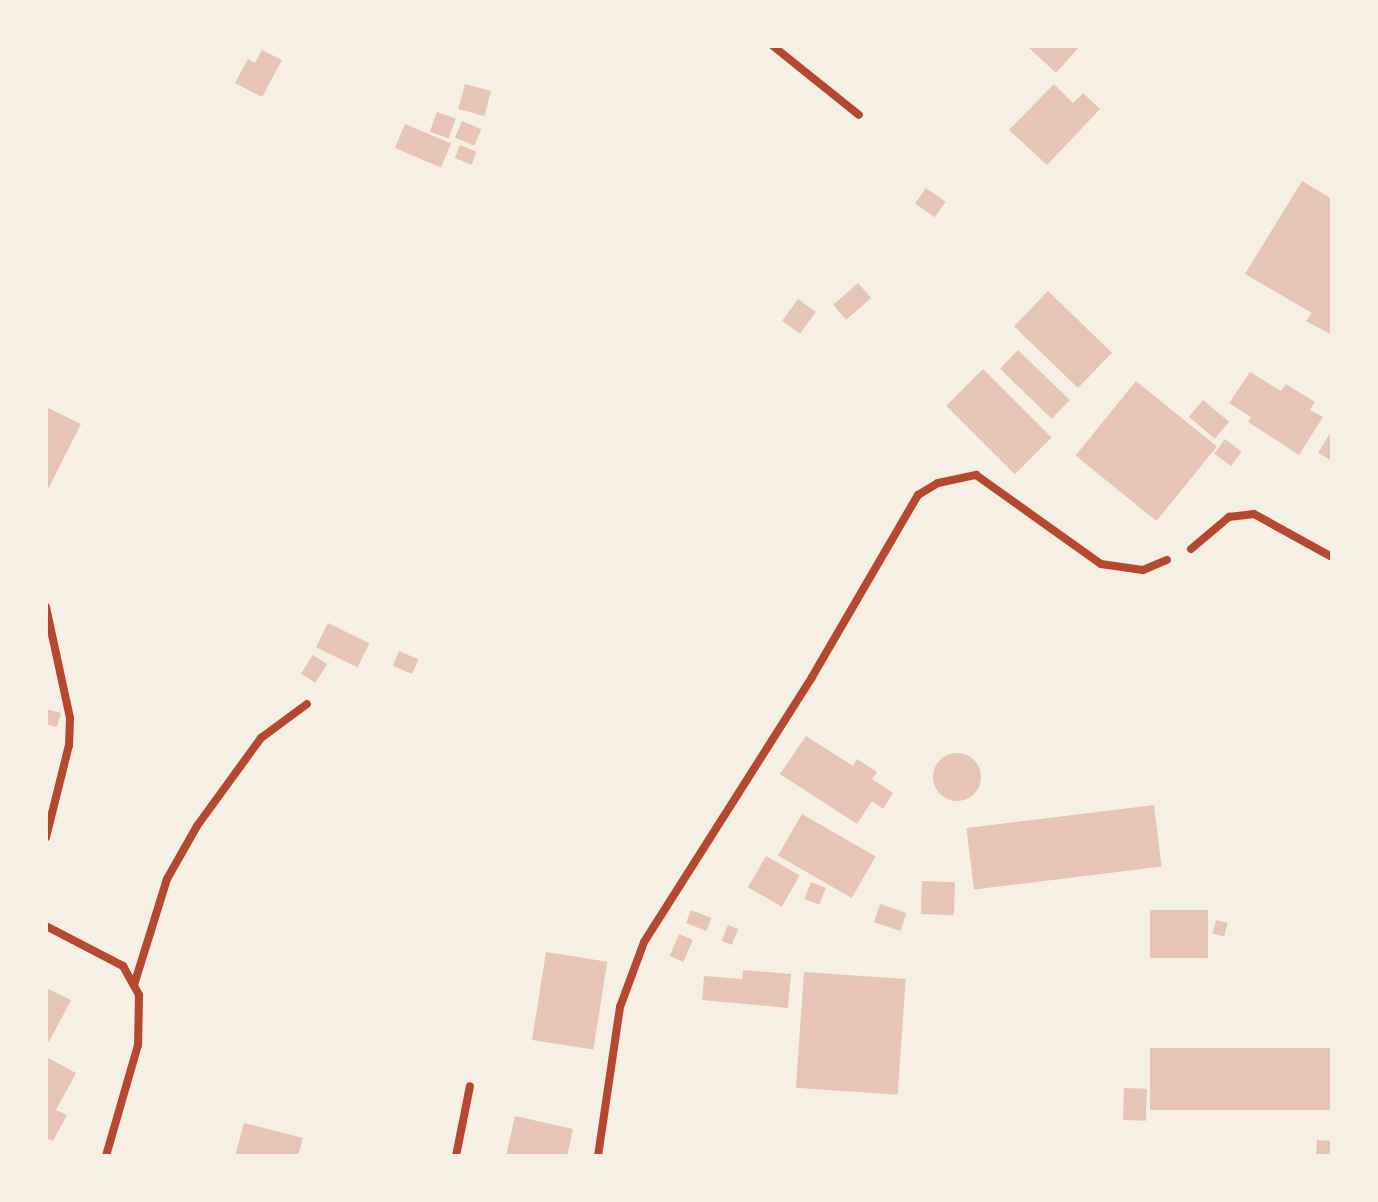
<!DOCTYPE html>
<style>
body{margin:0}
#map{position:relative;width:1378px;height:1202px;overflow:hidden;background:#f6efe4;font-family:"PT Sans",sans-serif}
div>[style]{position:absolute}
.building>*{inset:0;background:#e6c5b7;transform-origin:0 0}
.round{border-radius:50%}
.minor>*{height:8px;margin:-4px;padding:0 4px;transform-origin:4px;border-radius:4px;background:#b5482f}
span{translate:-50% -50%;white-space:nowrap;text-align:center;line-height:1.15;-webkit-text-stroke:6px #f6efe4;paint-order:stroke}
.frame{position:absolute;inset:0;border:48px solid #f6efe4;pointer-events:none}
</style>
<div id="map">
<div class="building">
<i style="clip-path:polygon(1027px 46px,1080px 46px,1056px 73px)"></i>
<i style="clip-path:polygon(262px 50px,282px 60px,262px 97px,235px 83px,248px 59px,255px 63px)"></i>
<i style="left:465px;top:84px;width:27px;height:26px;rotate:15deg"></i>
<i style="clip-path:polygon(1054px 84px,1073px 103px,1083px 93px,1100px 109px,1047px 165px,1009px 130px)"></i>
<i style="left:437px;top:112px;width:20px;height:21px;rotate:20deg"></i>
<i style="left:462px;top:121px;width:21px;height:18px;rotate:23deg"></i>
<i style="left:405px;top:124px;width:50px;height:26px;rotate:23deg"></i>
<i style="left:460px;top:145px;width:18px;height:14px;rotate:22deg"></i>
<i style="clip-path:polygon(1302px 181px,1332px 199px,1332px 335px,1306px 321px,1312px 313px,1245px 274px)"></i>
<i style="left:926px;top:188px;width:24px;height:19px;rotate:35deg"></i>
<i style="left:858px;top:283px;width:20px;height:33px;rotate:49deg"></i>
<i style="left:1048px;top:291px;width:89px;height:49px;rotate:44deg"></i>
<i style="left:798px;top:299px;width:22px;height:27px;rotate:36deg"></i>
<i style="left:1018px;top:350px;width:72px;height:26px;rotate:44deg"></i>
<i style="left:983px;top:369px;width:97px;height:52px;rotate:45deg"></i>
<i style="clip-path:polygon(1250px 372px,1281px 391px,1286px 384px,1315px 402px,1310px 410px,1323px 417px,1299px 455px,1248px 422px,1251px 417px,1229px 403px)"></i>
<i style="left:1136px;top:381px;width:104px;height:96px;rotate:39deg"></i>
<i style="left:1203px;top:400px;width:34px;height:22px;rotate:40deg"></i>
<i style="clip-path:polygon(46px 407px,81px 424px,46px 493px)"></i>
<i style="clip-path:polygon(1332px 430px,1332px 461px,1318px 453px)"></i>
<i style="left:1225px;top:439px;width:21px;height:18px;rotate:37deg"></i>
<i style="left:328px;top:623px;width:46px;height:27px;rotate:26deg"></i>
<i style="left:399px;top:651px;width:21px;height:16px;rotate:23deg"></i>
<i style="left:313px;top:655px;width:17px;height:22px;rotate:33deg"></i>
<i style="clip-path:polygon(46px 709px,61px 713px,57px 727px,46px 724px)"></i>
<i style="clip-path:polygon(806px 736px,853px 766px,857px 759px,877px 772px,872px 779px,893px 793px,883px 809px,872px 801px,857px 824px,780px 774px)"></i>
<i class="round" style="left:933px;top:753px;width:48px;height:48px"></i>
<i style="left:1154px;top:805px;width:62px;height:189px;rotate:83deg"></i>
<i style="left:802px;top:814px;width:85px;height:48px;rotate:30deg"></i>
<i style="left:766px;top:856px;width:39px;height:36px;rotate:30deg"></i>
<i style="left:922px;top:881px;width:33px;height:33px;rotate:2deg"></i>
<i style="left:811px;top:882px;width:16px;height:18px;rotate:22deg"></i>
<i style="left:880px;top:904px;width:28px;height:19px;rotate:19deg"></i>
<i style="left:691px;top:910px;width:22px;height:14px;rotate:21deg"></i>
<i style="left:1150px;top:910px;width:58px;height:48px"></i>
<i style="left:1216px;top:920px;width:12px;height:14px;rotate:14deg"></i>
<i style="left:728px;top:925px;width:11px;height:17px;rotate:22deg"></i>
<i style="left:679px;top:934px;width:15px;height:24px;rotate:23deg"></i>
<i style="left:546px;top:952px;width:62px;height:89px;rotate:9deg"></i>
<i style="clip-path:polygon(743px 970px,791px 974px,788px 1008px,702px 1000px,704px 976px,742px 979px)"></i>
<i style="left:804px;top:972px;width:102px;height:116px;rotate:4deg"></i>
<i style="clip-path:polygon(46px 988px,71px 1000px,49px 1042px,46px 1041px)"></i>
<i style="left:1332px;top:1048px;width:62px;height:182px;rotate:90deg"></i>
<i style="clip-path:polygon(46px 1057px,76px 1073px,56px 1110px,67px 1115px,53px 1141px,46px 1138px)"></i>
<i style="left:1124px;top:1088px;width:23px;height:32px;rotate:2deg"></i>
<i style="clip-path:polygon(515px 1116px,573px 1129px,567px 1156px,506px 1156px)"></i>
<i style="clip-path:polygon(244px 1123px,303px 1138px,298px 1156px,235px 1156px)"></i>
<i style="left:1317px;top:1140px;width:15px;height:16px;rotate:4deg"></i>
</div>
<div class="minor">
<i style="left:773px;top:46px;width:110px;rotate:38.7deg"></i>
<i style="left:1191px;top:549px;width:50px;rotate:-40.1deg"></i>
<i style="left:1229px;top:517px;width:25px;rotate:-7deg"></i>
<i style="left:1254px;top:514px;width:89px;rotate:28.9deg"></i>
<i style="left:46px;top:607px;width:114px;rotate:77.8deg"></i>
<i style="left:70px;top:718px;width:27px;rotate:92deg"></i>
<i style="left:69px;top:745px;width:95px;rotate:104deg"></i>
<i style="left:46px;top:926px;width:87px;rotate:27.5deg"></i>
<i style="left:123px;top:966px;width:33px;rotate:61deg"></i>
<i style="left:139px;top:995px;width:50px;rotate:91.1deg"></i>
<i style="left:138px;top:1045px;width:116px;rotate:106.1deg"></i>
<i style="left:134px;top:985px;width:111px;rotate:-72.7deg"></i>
<i style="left:167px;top:879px;width:61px;rotate:-60.5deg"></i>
<i style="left:197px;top:826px;width:109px;rotate:-54deg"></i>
<i style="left:261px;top:738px;width:57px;rotate:-36.5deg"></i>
<i style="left:456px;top:1156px;width:71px;rotate:-78.7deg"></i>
<i style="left:598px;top:1156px;width:151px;rotate:-81.6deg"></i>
<i style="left:620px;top:1007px;width:69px;rotate:-69.7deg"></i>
<i style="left:644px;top:942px;width:314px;rotate:-57.6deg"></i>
<i style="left:812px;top:677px;width:211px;rotate:-59.8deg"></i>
<i style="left:918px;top:495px;width:23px;rotate:-31deg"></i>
<i style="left:938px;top:483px;width:39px;rotate:-12deg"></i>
<i style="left:976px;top:475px;width:153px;rotate:35.5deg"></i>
<i style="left:1101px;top:564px;width:42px;rotate:8.1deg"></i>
<i style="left:1143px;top:570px;width:26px;rotate:-23deg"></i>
</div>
<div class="frame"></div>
</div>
